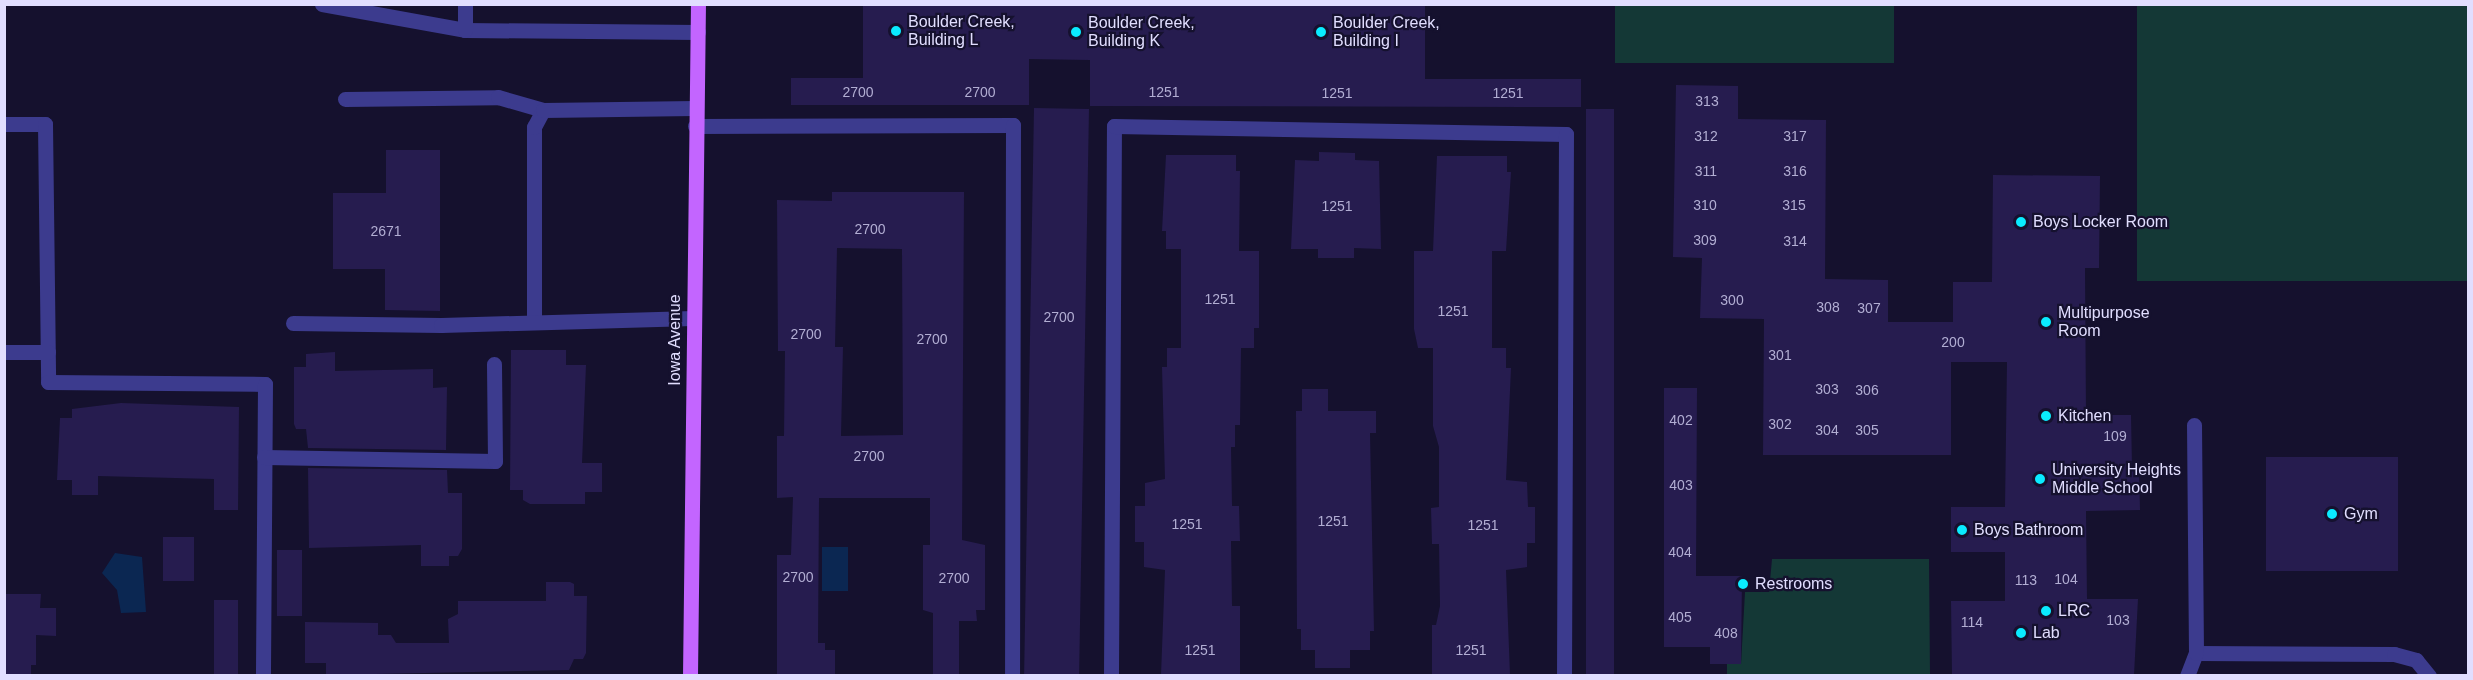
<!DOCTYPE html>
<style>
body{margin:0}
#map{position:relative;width:2473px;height:680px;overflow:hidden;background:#15112e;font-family:Helvetica,sans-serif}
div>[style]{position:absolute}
.green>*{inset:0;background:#143836;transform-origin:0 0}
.water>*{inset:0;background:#0b2752;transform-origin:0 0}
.building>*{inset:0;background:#261c4f;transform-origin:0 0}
.minor>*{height:15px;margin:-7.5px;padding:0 7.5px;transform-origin:7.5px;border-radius:7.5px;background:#3c3b8e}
.major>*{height:15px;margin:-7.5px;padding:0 7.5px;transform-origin:7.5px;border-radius:7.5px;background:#c365ff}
.dots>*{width:16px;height:16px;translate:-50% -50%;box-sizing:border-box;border:3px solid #15112e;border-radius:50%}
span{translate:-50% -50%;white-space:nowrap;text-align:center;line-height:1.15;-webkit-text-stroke:4.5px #15112e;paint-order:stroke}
.number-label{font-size:14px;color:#b2aed3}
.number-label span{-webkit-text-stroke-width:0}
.poi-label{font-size:16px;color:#e1deff}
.left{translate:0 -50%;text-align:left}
.street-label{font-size:16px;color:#e1deff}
.frame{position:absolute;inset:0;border:6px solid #e1deff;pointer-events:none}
</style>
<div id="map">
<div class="green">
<i style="left:1615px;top:5px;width:279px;height:58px"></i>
<i style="left:2137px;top:5px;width:330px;height:276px"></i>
<i style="clip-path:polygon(1772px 559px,1929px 559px,1930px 675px,1727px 675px,1727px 664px,1741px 664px,1745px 592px,1769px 592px)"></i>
</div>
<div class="water">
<i style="left:822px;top:547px;width:26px;height:44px"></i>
<i style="clip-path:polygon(115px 553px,142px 557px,146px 612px,121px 613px,117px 590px,102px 573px)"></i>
</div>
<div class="building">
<i style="clip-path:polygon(863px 4px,1425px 4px,1425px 79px,1581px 79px,1581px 107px,1090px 106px,1090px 60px,1029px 59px,1029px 105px,791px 105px,791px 78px,863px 78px)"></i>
<i style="clip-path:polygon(1676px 85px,1738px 86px,1738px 119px,1826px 120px,1825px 279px,1888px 280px,1888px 322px,1953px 322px,1953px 282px,1992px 282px,1993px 175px,2100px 176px,2099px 268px,2085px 268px,2086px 415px,2131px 415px,2132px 467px,2139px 467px,2140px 510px,2086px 511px,2087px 599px,2138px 599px,2134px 675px,1952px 675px,1951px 601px,2005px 601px,2005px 552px,1951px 552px,1951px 507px,2005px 507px,2007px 362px,1951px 362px,1951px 455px,1763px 455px,1764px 319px,1700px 318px,1702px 258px,1673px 257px)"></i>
<i style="left:1034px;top:108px;width:55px;height:567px;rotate:1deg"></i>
<i style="left:1586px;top:109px;width:28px;height:566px"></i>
<i style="clip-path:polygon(386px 150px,440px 150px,440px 311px,385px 310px,385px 269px,333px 269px,333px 193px,386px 193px)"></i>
<i style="clip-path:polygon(1319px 152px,1355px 153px,1355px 160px,1379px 161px,1381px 249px,1354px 248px,1354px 258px,1318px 258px,1318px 249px,1291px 249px,1295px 160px,1319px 161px)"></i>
<i style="clip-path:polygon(1166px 155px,1236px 155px,1236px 171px,1240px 171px,1239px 251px,1259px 251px,1259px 328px,1254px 328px,1254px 348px,1241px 348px,1240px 425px,1235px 425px,1235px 447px,1231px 447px,1232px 506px,1239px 506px,1240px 541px,1231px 541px,1232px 606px,1240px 606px,1240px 675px,1161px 675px,1165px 570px,1144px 567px,1144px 542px,1135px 542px,1135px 506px,1145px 506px,1145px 483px,1165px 479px,1162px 367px,1167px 367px,1167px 348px,1181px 348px,1181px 249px,1166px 249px,1166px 231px,1162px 231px)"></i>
<i style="clip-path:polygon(1437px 156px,1507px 156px,1507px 172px,1511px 172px,1506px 251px,1492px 251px,1492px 348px,1506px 348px,1506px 368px,1511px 368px,1506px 480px,1527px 482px,1528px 507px,1535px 507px,1535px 543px,1527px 543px,1527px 567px,1506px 570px,1510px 675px,1432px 675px,1432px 625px,1436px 625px,1440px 606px,1439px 544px,1432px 544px,1431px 508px,1439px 507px,1439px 447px,1433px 426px,1433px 348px,1418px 348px,1414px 329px,1414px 251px,1433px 251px)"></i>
<i style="clip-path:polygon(evenodd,832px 192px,964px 192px,962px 540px,985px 545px,985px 610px,976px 610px,977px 621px,959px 621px,959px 675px,933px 675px,933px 613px,923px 610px,923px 545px,930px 545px,930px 498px,819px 498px,818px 643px,825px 643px,825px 650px,835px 650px,835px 675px,777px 675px,777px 555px,791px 555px,793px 497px,777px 498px,777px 436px,784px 436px,785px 351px,778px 351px,777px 200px,832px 201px,832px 192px,837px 248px,902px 249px,903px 435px,841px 436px,843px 347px,835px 347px,837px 248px)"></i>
<i style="clip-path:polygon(511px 350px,566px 350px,566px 365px,586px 365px,582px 463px,602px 463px,602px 492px,585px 492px,585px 504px,530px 504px,523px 500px,523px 490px,510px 490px)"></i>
<i style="clip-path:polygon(335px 352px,335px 371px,433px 369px,433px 388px,447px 387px,446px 450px,308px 448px,306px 429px,296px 429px,294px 424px,294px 367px,306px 367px,306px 354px)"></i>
<i style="clip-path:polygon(1664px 388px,1697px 388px,1696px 576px,1742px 576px,1741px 664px,1710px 664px,1710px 647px,1664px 647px)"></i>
<i style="clip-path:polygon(1302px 389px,1328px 389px,1328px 411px,1376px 411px,1376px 433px,1370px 433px,1374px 631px,1370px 631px,1370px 650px,1350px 650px,1350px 668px,1315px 668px,1315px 650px,1301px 650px,1301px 629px,1297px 629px,1296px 411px,1302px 411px)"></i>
<i style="clip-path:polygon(121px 403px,239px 407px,238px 510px,214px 510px,214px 479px,98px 476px,98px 495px,72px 495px,72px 480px,57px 480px,60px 418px,72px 418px,72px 409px)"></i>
<i style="left:2398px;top:457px;width:114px;height:132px;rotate:90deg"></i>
<i style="clip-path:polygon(308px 468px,447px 470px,448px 493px,462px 493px,462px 549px,458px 556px,449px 556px,449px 566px,421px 566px,421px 545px,309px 548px)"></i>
<i style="left:163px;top:537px;width:31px;height:44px"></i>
<i style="left:277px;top:550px;width:25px;height:66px"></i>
<i style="clip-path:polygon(546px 582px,570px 582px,574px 584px,574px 596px,587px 596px,586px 653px,583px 659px,574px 659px,569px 670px,326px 675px,326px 663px,305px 663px,305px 622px,378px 623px,378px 635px,391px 635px,396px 643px,449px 643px,448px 619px,458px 614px,458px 601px,546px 601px)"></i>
<i style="clip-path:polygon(4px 594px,41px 594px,40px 608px,56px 608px,56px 636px,36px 635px,36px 665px,31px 665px,31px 675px,4px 675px)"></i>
<i style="left:214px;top:600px;width:24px;height:75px"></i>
</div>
<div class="minor">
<i style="left:322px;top:4px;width:145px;rotate:10.3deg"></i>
<i style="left:465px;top:30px;width:233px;rotate:0.5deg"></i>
<i style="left:465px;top:30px;width:26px;rotate:-90deg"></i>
<i style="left:345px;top:99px;width:153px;rotate:-0.7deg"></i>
<i style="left:498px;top:97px;width:47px;rotate:16.1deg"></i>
<i style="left:4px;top:124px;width:41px"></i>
<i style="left:45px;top:124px;width:258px;rotate:89.3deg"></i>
<i style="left:48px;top:382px;width:217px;rotate:0.5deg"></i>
<i style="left:265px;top:384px;width:292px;rotate:90.4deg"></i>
<i style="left:695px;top:126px;width:318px;rotate:-0.2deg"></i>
<i style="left:1013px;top:125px;width:551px;rotate:90.1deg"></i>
<i style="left:534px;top:322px;width:195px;rotate:-90deg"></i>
<i style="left:534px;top:127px;width:19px;rotate:-62deg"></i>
<i style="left:543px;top:110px;width:152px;rotate:-0.8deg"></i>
<i style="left:293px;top:323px;width:148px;rotate:0.8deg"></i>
<i style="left:441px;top:325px;width:252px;rotate:-1.6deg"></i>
<i style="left:4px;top:352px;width:44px"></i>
<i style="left:264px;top:457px;width:231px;rotate:1deg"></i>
<i style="left:495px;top:461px;width:97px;rotate:-90.6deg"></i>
<i style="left:2196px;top:653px;width:198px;rotate:0.3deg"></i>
<i style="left:2394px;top:654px;width:23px;rotate:15deg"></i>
<i style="left:2416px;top:660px;width:21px;rotate:51deg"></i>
<i style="left:1111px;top:676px;width:550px;rotate:-89.69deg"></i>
<i style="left:1114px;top:126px;width:452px;rotate:1deg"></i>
<i style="left:1566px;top:134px;width:542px;rotate:90.21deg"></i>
<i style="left:2187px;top:676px;width:25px;rotate:-69deg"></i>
<i style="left:2196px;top:653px;width:228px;rotate:-90.5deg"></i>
</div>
<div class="major">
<i style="left:690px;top:676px;width:672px;rotate:-89.32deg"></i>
</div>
<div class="dots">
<i style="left:896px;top:31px;background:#0aebff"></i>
<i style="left:1076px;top:32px;background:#0aebff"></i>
<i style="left:1321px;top:32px;background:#0aebff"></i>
<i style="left:2021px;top:222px;background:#0aebff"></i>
<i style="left:2046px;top:322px;background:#0aebff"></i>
<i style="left:2046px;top:416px;background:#0aebff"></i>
<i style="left:2040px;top:479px;background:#0aebff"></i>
<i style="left:2332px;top:514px;background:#0aebff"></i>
<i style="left:1962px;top:530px;background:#0aebff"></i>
<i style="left:1743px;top:584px;background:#0aebff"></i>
<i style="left:2046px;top:611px;background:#0aebff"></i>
<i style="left:2021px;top:633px;background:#0aebff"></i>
</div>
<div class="number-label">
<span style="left:858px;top:92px">2700</span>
<span style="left:980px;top:92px">2700</span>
<span style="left:1164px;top:92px">1251</span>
<span style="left:1337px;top:93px">1251</span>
<span style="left:1508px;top:93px">1251</span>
<span style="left:1707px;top:101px">313</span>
<span style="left:1706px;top:136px">312</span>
<span style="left:1795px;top:136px">317</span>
<span style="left:1706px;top:171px">311</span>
<span style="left:1795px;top:171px">316</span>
<span style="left:1705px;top:205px">310</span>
<span style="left:1794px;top:205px">315</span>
<span style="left:1337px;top:206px">1251</span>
<span style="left:870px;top:229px">2700</span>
<span style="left:386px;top:231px">2671</span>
<span style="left:1705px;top:240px">309</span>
<span style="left:1795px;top:241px">314</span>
<span style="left:1220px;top:299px">1251</span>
<span style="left:1732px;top:300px">300</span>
<span style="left:1828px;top:307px">308</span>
<span style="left:1869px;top:308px">307</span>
<span style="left:1453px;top:311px">1251</span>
<span style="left:1059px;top:317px">2700</span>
<span style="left:806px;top:334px">2700</span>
<span style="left:932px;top:339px">2700</span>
<span style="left:1953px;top:342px">200</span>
<span style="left:1780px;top:355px">301</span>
<span style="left:1827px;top:389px">303</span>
<span style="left:1867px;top:390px">306</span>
<span style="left:1681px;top:420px">402</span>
<span style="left:1780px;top:424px">302</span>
<span style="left:1827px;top:430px">304</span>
<span style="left:1867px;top:430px">305</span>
<span style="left:2115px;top:436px">109</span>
<span style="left:869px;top:456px">2700</span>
<span style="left:1681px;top:485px">403</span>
<span style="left:1333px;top:521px">1251</span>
<span style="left:1187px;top:524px">1251</span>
<span style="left:1483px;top:525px">1251</span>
<span style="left:1680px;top:552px">404</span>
<span style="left:798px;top:577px">2700</span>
<span style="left:954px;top:578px">2700</span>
<span style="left:2066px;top:579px">104</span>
<span style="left:2026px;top:580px">113</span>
<span style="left:1680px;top:617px">405</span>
<span style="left:2118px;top:620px">103</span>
<span style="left:1972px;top:622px">114</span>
<span style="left:1726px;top:633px">408</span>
<span style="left:1200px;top:650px">1251</span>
<span style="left:1471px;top:650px">1251</span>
</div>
<div class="poi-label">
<span class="left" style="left:908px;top:31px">Boulder Creek,<br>Building L</span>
<span class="left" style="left:1088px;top:32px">Boulder Creek,<br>Building K</span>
<span class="left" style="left:1333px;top:32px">Boulder Creek,<br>Building I</span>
<span class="left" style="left:2033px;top:222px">Boys Locker Room</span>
<span class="left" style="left:2058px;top:322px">Multipurpose<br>Room</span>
<span class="left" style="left:2058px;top:416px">Kitchen</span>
<span class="left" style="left:2052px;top:479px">University Heights<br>Middle School</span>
<span class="left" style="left:2344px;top:514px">Gym</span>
<span class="left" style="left:1974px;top:530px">Boys Bathroom</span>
<span class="left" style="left:1755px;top:584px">Restrooms</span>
<span class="left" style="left:2058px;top:611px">LRC</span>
<span class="left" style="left:2033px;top:633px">Lab</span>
</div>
<div class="street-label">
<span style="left:675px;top:340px;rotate:-90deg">Iowa Avenue</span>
</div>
<div class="frame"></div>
</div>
